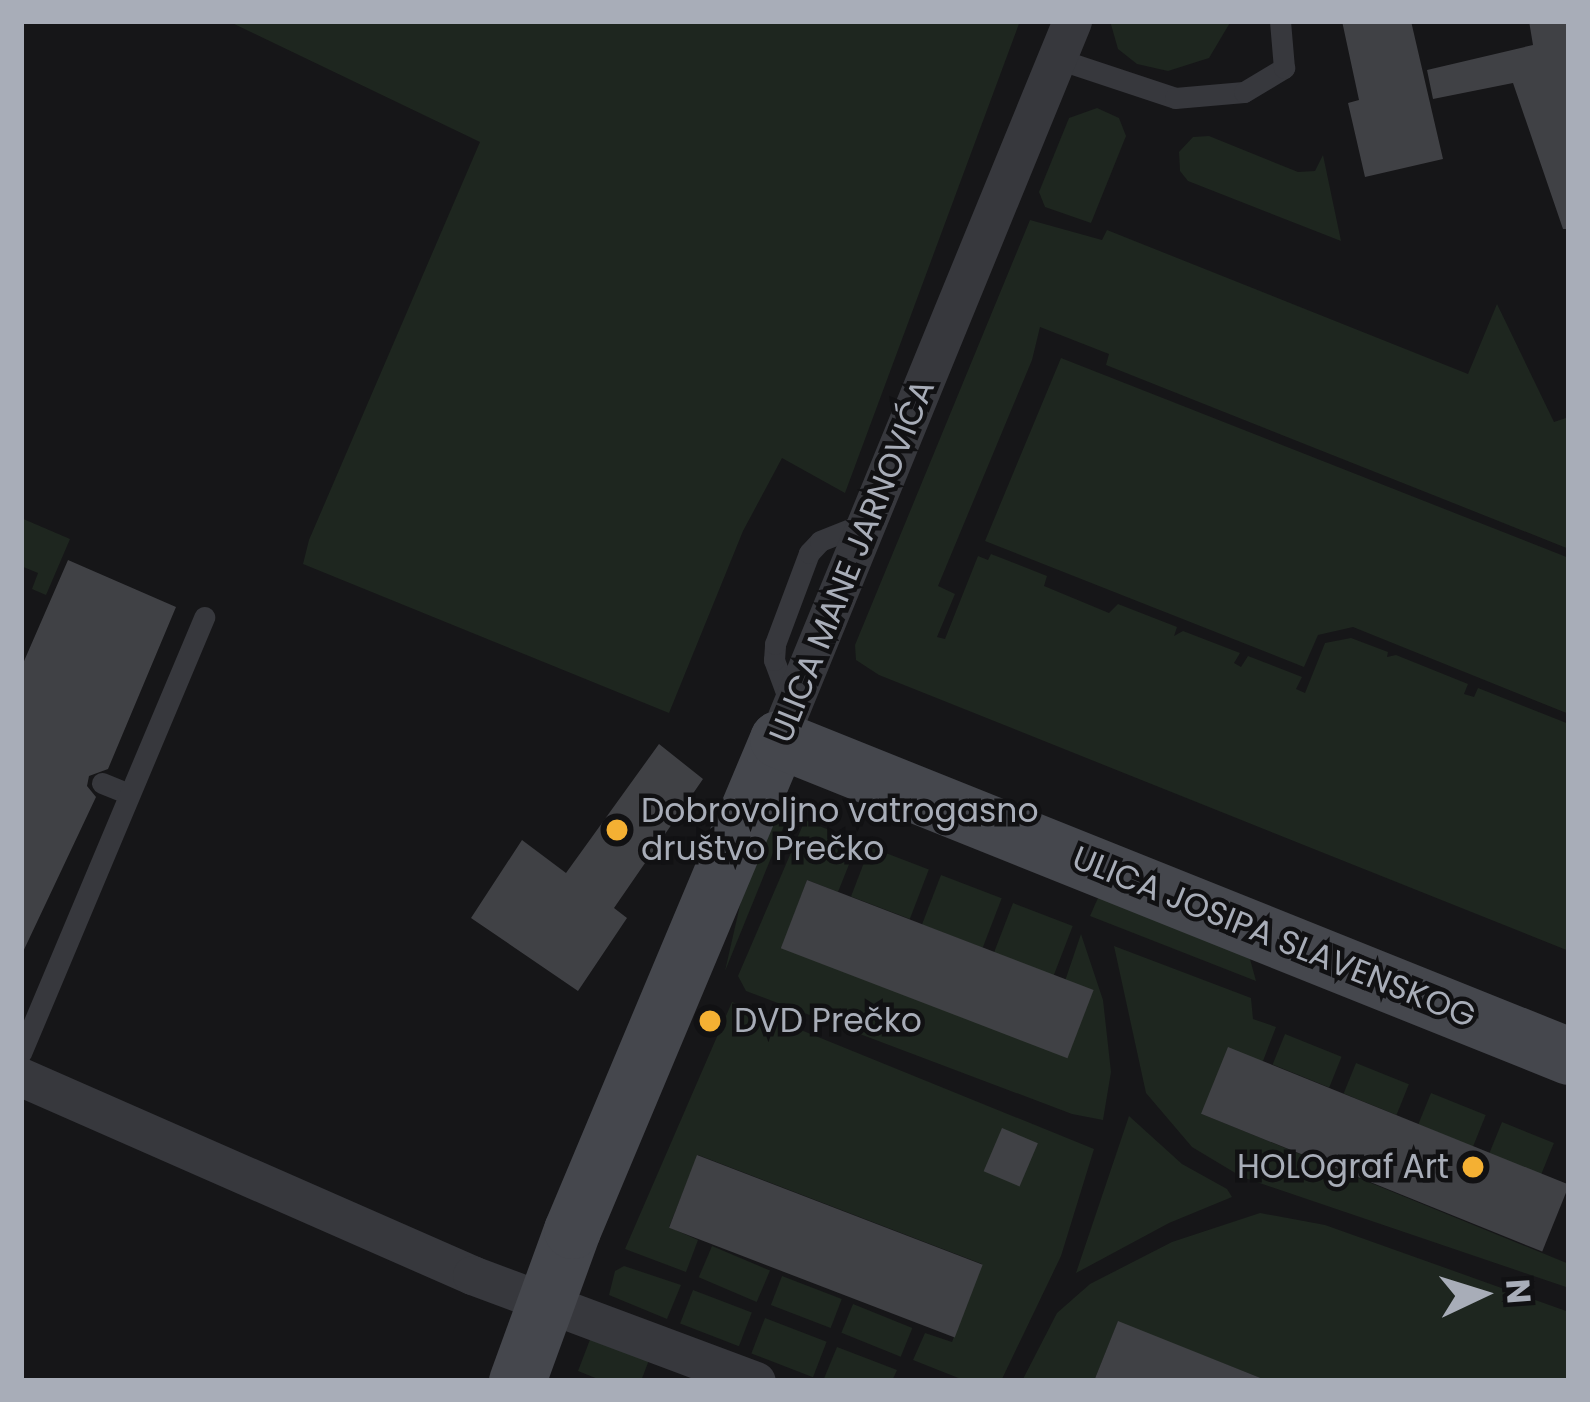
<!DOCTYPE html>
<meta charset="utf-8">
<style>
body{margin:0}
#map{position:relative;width:1590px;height:1402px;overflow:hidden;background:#161618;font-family:Poppins,sans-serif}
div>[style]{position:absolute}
.green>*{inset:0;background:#1e261f;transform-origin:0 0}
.building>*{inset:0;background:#404145;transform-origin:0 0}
.lane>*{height:21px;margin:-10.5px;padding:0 10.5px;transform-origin:10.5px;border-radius:10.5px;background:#37383d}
.street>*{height:39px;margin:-19.5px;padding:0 19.5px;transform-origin:19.5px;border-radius:19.5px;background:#37383d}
.secondary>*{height:57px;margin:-28.5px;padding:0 28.5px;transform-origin:28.5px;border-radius:28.5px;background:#45474d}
.dots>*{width:33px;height:33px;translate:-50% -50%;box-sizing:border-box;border:6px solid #111113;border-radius:50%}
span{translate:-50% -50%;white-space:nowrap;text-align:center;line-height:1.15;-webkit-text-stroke:9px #111113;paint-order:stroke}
.street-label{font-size:33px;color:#a8adb8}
.poi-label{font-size:33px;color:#a8adb8}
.left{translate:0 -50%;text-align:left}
.right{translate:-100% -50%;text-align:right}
.frame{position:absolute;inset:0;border:24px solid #a8adb8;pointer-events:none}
.north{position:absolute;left:1422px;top:1234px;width:120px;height:120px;-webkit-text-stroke:9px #111113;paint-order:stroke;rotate:86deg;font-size:33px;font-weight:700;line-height:48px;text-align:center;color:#a8adb8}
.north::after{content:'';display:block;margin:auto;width:42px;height:54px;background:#a8adb8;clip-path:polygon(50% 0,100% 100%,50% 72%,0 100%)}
</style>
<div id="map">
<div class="green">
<i style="clip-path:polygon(228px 21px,1020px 21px,845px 493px,782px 458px,743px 531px,669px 713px,303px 564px,309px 540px,480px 142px)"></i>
<i style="clip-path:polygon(1110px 21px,1231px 21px,1209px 58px,1168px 71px,1137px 64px,1118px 49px)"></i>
<i style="clip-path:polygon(1097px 108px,1119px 118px,1126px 136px,1091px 223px,1045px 207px,1039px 192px,1069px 118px)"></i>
<i style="clip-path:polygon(1209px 136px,1298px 172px,1315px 171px,1323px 155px,1341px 241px,1188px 181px,1180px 171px,1179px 152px,1193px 137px)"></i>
<i style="clip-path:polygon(1030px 220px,1102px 240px,1107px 230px,1468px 374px,1497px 304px,1554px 422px,1569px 417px,1569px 549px,1106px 365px,1109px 354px,1040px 327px,1032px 360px,938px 586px,955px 594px,937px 637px,945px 639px,978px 556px,988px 560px,991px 554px,1047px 576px,1044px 586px,1109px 613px,1118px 604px,1177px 627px,1174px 636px,1183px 631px,1240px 653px,1234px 663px,1241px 667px,1248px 656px,1302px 677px,1296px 689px,1305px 693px,1325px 643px,1351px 638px,1388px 652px,1387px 657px,1396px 655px,1468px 684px,1464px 694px,1474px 697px,1478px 688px,1569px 724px,1569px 951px,879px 675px,856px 660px,855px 645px)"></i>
<i style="clip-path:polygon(1061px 358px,1569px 558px,1569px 714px,1353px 627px,1318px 635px,1304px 667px,985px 541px)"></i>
<i style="clip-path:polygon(21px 518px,70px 539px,46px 595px,32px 589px,38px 573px,21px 566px)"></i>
<i style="clip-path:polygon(797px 794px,725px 971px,746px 879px,776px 810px)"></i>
<i style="clip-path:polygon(805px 820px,858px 842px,838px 892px,807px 880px,782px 948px,1065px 981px,1081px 934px,1103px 1000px,1111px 1072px,1103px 1120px,1072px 1114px,746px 991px,738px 976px)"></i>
<i style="left:870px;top:847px;width:63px;height:53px;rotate:21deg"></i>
<i style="left:941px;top:875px;width:65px;height:53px;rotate:21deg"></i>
<i style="clip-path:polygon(1101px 891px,1250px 959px,1256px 981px,1090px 916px)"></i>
<i style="left:1013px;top:903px;width:64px;height:54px;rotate:21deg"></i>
<i style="clip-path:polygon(1114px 946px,1251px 998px,1253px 1019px,1276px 1027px,1263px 1061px,1202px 1114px,1569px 1264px,1569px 1288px,1242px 1177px,1192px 1147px,1146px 1093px)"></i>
<i style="clip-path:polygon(732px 1002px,1094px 1149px,1061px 1256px,1001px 1381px,966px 1381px,913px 1360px,925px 1333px,952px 1342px,982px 1264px,698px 1155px,669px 1227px,698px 1240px,686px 1272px,625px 1249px)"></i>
<i style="left:1285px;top:1034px;width:61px;height:33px;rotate:22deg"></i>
<i style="left:1356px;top:1063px;width:57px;height:33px;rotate:22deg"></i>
<i style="left:1431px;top:1093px;width:59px;height:34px;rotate:22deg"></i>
<i style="clip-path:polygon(1129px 1116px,1182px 1164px,1227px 1189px,1232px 1197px,1169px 1223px,1076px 1273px)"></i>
<i style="left:1502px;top:1122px;width:56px;height:34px;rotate:22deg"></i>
<i style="clip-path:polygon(1260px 1213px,1325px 1225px,1569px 1312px,1569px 1381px,1268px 1381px,1118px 1322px,1094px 1381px,1022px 1381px,1057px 1313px,1090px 1284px,1172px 1242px)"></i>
<i style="left:712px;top:1246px;width:63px;height:34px;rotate:23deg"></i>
<i style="clip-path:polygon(624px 1266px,681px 1285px,667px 1319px,609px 1295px,615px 1271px)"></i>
<i style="left:782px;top:1276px;width:64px;height:31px;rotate:21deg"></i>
<i style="left:693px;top:1290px;width:63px;height:36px;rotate:21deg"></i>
<i style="left:853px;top:1304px;width:64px;height:31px;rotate:22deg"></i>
<i style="left:765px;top:1318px;width:66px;height:38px;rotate:21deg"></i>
<i style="clip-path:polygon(591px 1337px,649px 1360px,641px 1381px,603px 1381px,578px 1371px)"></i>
<i style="clip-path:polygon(837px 1347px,897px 1370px,892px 1381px,823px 1381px)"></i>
</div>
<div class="building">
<i style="clip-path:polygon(1342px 21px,1411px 21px,1443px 159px,1365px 177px,1348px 103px,1359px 100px)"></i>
<i style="clip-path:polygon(1529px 21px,1569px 21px,1569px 229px,1563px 229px,1513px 83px,1433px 99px,1427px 70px,1533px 45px)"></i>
<i style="clip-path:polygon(68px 560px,176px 607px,108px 769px,89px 776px,87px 786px,96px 797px,21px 956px,21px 668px)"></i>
<i style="clip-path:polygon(659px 744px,703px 779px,614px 908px,627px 918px,578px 991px,471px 918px,522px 840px,566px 873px)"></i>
<i style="left:807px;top:880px;width:307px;height:73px;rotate:21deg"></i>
<i style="left:1228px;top:1047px;width:368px;height:72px;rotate:22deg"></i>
<i style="left:1002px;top:1128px;width:39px;height:47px;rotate:23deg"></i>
<i style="left:697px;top:1155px;width:306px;height:78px;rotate:21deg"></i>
<i style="clip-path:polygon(1118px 1321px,1263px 1379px,1263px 1381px,1094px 1381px)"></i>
</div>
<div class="lane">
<i style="left:1058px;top:59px;width:123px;rotate:18.4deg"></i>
<i style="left:1175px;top:98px;width:69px;rotate:-5deg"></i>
<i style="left:1244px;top:92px;width:47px;rotate:-31deg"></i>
<i style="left:1284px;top:68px;width:47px;rotate:-94.9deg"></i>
<i style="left:790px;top:703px;width:46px;rotate:-110.4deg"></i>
<i style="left:774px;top:660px;width:16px;rotate:-86deg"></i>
<i style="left:775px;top:644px;width:97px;rotate:-69.5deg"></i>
<i style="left:809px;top:553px;width:16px;rotate:-47deg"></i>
<i style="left:820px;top:541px;width:52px;rotate:-21.6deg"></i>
<i style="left:102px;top:783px;width:29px;rotate:22deg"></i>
<i style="left:21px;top:1053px;width:473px;rotate:-67.2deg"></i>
</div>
<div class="street">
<i style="left:778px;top:739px;width:776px;rotate:-67.73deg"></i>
<i style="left:21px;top:1077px;width:493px;rotate:23.7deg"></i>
<i style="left:472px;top:1275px;width:303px;rotate:20.5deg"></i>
</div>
<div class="secondary">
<i style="left:517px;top:1381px;width:161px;rotate:-70deg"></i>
<i style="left:572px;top:1230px;width:532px;rotate:-67.24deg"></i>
<i style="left:778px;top:739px;width:852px;rotate:21.84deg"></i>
</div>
<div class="dots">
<i style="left:617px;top:830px;background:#f4b033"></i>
<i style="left:710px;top:1021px;background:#f4b033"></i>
<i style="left:1473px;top:1167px;background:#f4b033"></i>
</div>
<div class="street-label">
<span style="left:852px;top:561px;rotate:-68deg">ULICA MANE JARNOVIĆA</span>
<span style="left:1274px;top:937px;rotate:22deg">ULICA JOSIPA SLAVENSKOG</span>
</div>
<div class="poi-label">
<span class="left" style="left:641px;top:830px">Dobrovoljno vatrogasno<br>društvo Prečko</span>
<span class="left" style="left:734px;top:1021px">DVD Prečko</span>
<span class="right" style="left:1449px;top:1167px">HOLOgraf Art</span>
</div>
<div class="frame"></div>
<div class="north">N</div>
</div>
